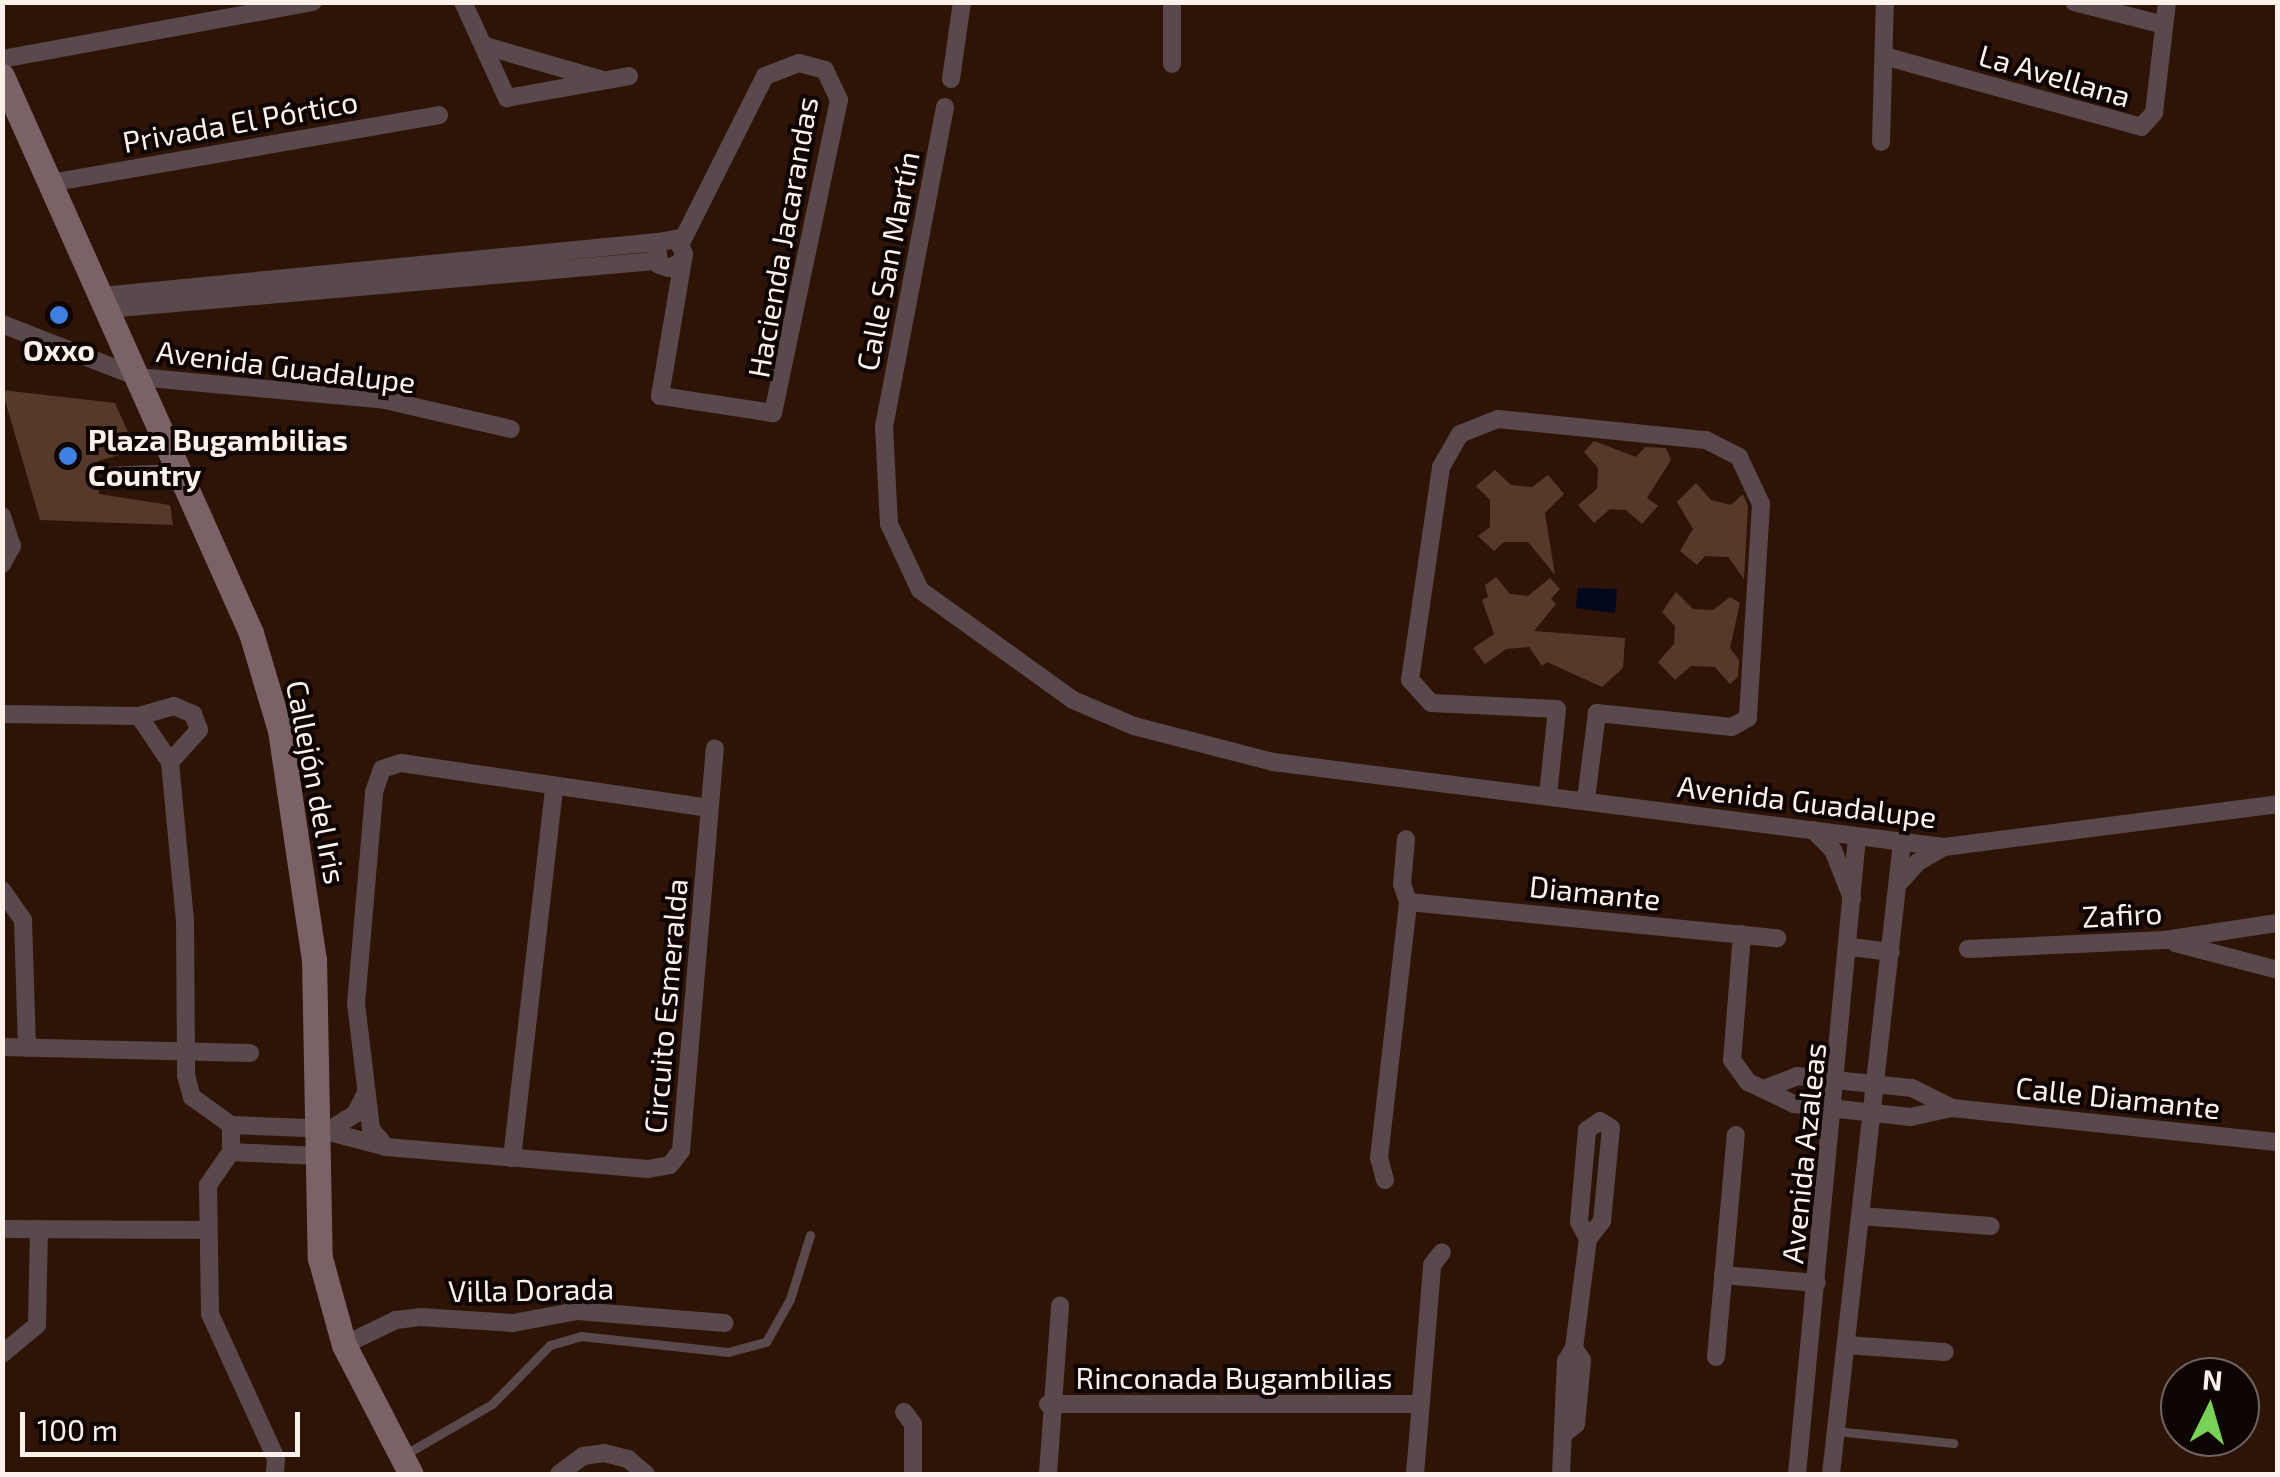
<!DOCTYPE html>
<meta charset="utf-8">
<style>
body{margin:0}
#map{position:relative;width:2280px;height:1477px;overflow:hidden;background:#2e1407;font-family:"Exo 2",sans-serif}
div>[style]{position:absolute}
.water>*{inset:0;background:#02091e}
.building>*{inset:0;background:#57392a}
.lane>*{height:9px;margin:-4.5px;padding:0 4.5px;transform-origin:4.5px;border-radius:4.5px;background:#59494c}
.street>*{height:18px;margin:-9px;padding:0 9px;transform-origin:9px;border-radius:9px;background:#59494c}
.secondary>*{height:25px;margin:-12.5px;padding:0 12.5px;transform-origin:12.5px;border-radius:12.5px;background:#7b6267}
.dots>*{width:28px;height:28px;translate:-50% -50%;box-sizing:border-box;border:5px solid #0e0402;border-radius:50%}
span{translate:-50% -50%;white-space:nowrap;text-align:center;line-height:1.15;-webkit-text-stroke:8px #0e0402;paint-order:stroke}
.street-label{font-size:30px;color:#fdf1ec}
.poi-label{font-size:30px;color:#fdf1ec;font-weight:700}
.left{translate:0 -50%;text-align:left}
.frame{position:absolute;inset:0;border:5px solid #fdf1ec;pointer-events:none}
.north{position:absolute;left:2160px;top:1357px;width:100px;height:100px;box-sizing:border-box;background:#0e0402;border:2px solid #6e6360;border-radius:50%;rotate:5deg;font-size:28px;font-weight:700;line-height:40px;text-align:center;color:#fdf1ec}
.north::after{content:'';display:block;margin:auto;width:35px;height:45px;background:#7ad157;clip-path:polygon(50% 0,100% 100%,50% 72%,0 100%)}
.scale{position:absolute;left:20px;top:1412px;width:280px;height:45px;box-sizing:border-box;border:5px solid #fdf1ec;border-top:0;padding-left:12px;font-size:30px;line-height:35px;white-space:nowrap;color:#fdf1ec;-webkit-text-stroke:8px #0e0402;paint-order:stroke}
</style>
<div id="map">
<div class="water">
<i style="clip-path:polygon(1578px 588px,1617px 589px,1615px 613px,1576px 608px)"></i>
</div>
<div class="building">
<i style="clip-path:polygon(2px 390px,115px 403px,136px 450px,98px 461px,99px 494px,170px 505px,173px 525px,40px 520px)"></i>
<i style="clip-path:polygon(1594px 441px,1636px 457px,1645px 447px,1666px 448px,1671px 460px,1647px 498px,1658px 506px,1642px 524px,1626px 510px,1610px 509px,1594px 523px,1578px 505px,1597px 489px,1598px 468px,1584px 452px)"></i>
<i style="clip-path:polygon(1495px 470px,1511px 485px,1532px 487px,1548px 475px,1564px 494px,1545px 513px,1555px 575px,1528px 542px,1504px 542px,1494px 551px,1478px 536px,1490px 527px,1490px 500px,1476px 486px)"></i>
<i style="clip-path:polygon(1696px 483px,1711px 500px,1731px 505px,1743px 494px,1748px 506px,1744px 579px,1728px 557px,1705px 556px,1697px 565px,1680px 551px,1693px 529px,1677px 502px)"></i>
<i style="clip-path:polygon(1496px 577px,1510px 594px,1528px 596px,1550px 578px,1560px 589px,1551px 599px,1556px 604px,1534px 631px,1625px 638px,1623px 668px,1602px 687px,1547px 662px,1542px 666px,1529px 647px,1506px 649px,1485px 664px,1473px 648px,1494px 634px,1482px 600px,1488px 597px,1485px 585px)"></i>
<i style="clip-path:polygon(1676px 592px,1693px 609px,1713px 610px,1730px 597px,1740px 603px,1730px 648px,1739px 660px,1738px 677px,1730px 684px,1715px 667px,1691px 666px,1675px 680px,1658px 662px,1674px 644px,1675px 626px,1662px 612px)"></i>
</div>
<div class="lane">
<i style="left:106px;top:471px;width:67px;rotate:-2.6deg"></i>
<i style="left:1836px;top:1431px;width:118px;rotate:5.9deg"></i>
<i style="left:404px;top:1455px;width:102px;rotate:-30.1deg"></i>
<i style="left:492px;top:1404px;width:83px;rotate:-45.5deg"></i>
<i style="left:550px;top:1345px;width:32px;rotate:-16deg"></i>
<i style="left:581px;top:1336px;width:148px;rotate:6.2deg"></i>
<i style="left:728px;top:1352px;width:39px;rotate:-15deg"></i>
<i style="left:766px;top:1342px;width:49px;rotate:-60.8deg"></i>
<i style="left:790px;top:1299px;width:67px;rotate:-72.6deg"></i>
</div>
<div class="street">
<i style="left:463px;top:2px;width:106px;rotate:65.4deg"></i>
<i style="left:507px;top:98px;width:124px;rotate:-10.2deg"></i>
<i style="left:1172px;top:2px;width:62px;rotate:90deg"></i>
<i style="left:2074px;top:2px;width:93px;rotate:14.3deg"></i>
<i style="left:485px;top:46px;width:119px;rotate:16.1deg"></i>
<i style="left:1884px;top:56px;width:267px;rotate:15.4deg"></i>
<i style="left:2141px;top:127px;width:19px;rotate:-47deg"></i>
<i style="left:2154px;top:113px;width:112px;rotate:-83.3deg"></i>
<i style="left:2px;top:59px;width:316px;rotate:-10.4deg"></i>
<i style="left:951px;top:79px;width:78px;rotate:-81.9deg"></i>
<i style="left:945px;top:107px;width:325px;rotate:100.8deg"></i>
<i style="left:884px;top:426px;width:98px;rotate:87.1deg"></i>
<i style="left:889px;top:524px;width:73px;rotate:64.8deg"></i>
<i style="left:920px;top:590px;width:188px;rotate:35.7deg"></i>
<i style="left:1073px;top:700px;width:66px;rotate:23.1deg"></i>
<i style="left:1134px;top:726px;width:144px;rotate:14.5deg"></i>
<i style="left:1273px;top:762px;width:676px;rotate:7.22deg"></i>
<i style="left:1944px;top:847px;width:337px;rotate:-7.3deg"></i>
<i style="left:1881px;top:142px;width:140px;rotate:-88.4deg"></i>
<i style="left:50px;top:183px;width:395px;rotate:-9.9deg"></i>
<i style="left:681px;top:243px;width:187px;rotate:-63.3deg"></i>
<i style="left:765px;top:76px;width:36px;rotate:-21deg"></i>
<i style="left:799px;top:63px;width:27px;rotate:15deg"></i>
<i style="left:825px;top:70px;width:33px;rotate:65deg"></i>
<i style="left:839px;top:100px;width:320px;rotate:101.9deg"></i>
<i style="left:773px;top:413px;width:114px;rotate:-171.4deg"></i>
<i style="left:660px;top:396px;width:144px;rotate:-80.4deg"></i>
<i style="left:684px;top:254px;width:17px;rotate:-115deg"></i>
<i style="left:677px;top:239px;width:20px;rotate:171deg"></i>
<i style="left:657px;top:242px;width:23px;rotate:85deg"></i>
<i style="left:659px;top:265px;width:10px;rotate:17deg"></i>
<i style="left:669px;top:268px;width:15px;rotate:-28deg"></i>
<i style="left:101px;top:296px;width:559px;rotate:-5.55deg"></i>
<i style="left:107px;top:309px;width:550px;rotate:-5.01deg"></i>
<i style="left:2px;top:324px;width:146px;rotate:21.3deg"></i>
<i style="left:138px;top:377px;width:248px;rotate:5.3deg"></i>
<i style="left:385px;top:400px;width:129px;rotate:13deg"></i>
<i style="left:2px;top:516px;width:32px;rotate:72deg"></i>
<i style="left:12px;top:546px;width:21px;rotate:119deg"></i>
<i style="left:2px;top:714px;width:137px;rotate:0.8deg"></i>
<i style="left:139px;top:716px;width:55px;rotate:56deg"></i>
<i style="left:170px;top:762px;width:159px;rotate:84.6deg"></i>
<i style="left:185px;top:920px;width:155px;rotate:89.6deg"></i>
<i style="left:186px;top:1075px;width:23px;rotate:75deg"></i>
<i style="left:192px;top:1097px;width:48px;rotate:35.7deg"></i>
<i style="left:231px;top:1125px;width:27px;rotate:90deg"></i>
<i style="left:231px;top:1152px;width:40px;rotate:124.9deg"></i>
<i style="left:208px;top:1185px;width:129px;rotate:89.1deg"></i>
<i style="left:210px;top:1314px;width:158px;rotate:65.4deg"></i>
<i style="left:276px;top:1458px;width:16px;rotate:94deg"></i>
<i style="left:139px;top:716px;width:36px;rotate:-16deg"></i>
<i style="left:174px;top:706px;width:21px;rotate:23deg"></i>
<i style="left:193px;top:714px;width:17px;rotate:69deg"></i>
<i style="left:199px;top:730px;width:43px;rotate:132.2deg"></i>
<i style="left:1548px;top:795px;width:86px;rotate:-84deg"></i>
<i style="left:1557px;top:709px;width:126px;rotate:-177.3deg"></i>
<i style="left:1431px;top:703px;width:31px;rotate:-132deg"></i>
<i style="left:1410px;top:680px;width:215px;rotate:-81.7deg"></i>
<i style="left:1441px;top:467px;width:38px;rotate:-60deg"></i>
<i style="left:1460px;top:434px;width:41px;rotate:-21.5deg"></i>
<i style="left:1498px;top:419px;width:209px;rotate:5.8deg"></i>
<i style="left:1706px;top:440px;width:37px;rotate:27deg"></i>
<i style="left:1739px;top:457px;width:52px;rotate:64.9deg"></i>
<i style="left:1761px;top:504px;width:214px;rotate:93.5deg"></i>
<i style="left:1748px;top:718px;width:18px;rotate:151deg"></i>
<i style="left:1732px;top:727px;width:136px;rotate:-174.1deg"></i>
<i style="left:1597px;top:713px;width:87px;rotate:97.3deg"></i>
<i style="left:1813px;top:830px;width:28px;rotate:45deg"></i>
<i style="left:1833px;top:850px;width:52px;rotate:68.4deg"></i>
<i style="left:1899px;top:883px;width:28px;rotate:-48deg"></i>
<i style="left:1918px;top:862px;width:30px;rotate:-30deg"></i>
<i style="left:2px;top:890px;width:37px;rotate:55deg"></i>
<i style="left:23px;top:920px;width:128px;rotate:88.2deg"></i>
<i style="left:1408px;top:902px;width:371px;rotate:5.6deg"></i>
<i style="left:1742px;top:934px;width:126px;rotate:94.5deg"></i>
<i style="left:1732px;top:1060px;width:27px;rotate:54deg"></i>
<i style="left:1748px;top:1082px;width:51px;rotate:25.6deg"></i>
<i style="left:1794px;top:1104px;width:117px;rotate:6.4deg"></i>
<i style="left:1910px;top:1117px;width:43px;rotate:-12.1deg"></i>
<i style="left:1952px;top:1108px;width:328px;rotate:6deg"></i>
<i style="left:2175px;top:943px;width:106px;rotate:14.7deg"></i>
<i style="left:1851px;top:947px;width:40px;rotate:7.1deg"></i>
<i style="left:1968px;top:949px;width:197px;rotate:-2.6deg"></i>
<i style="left:2165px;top:940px;width:114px;rotate:-8.6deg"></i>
<i style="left:2px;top:1047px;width:248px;rotate:1.4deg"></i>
<i style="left:1769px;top:1087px;width:30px;rotate:-21deg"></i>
<i style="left:1797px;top:1076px;width:116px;rotate:6deg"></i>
<i style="left:1912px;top:1088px;width:45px;rotate:26.6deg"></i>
<i style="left:231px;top:1125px;width:100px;rotate:2.3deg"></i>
<i style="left:331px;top:1129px;width:28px;rotate:-32deg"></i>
<i style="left:355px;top:1114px;width:24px;rotate:-62deg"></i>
<i style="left:318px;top:1129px;width:70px;rotate:14.8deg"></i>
<i style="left:386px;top:1147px;width:263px;rotate:4.8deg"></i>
<i style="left:648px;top:1169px;width:22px;rotate:-10deg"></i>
<i style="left:670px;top:1165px;width:18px;rotate:-52deg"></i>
<i style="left:681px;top:1151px;width:404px;rotate:-85.2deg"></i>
<i style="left:386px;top:1147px;width:23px;rotate:-130deg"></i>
<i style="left:371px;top:1129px;width:126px;rotate:-96.8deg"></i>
<i style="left:356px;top:1004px;width:213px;rotate:-85.1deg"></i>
<i style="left:374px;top:792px;width:24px;rotate:-71deg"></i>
<i style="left:382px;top:769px;width:20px;rotate:-18deg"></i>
<i style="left:401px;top:763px;width:310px;rotate:8.3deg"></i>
<i style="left:231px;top:1152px;width:87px;rotate:2.6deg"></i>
<i style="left:512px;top:1158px;width:372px;rotate:-83.5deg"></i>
<i style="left:1385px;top:1180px;width:23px;rotate:-105deg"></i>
<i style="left:1379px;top:1158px;width:258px;rotate:-83.5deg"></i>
<i style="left:1408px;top:902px;width:19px;rotate:-108deg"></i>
<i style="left:1402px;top:884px;width:45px;rotate:-84.9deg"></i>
<i style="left:1861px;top:1216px;width:130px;rotate:4.4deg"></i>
<i style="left:2px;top:1229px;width:204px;rotate:0.3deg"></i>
<i style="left:1723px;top:1275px;width:94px;rotate:4.9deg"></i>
<i style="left:344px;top:1345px;width:58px;rotate:-25.7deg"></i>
<i style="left:396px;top:1320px;width:24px;rotate:-7deg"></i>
<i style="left:420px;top:1317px;width:93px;rotate:3.7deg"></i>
<i style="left:513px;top:1323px;width:66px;rotate:-10.5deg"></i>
<i style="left:578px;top:1311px;width:147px;rotate:4.7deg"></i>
<i style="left:1846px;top:1345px;width:99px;rotate:4deg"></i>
<i style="left:2px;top:1354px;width:45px;rotate:-39.6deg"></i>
<i style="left:37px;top:1325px;width:96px;rotate:-88.8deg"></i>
<i style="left:1716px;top:1357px;width:223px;rotate:-84.9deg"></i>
<i style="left:1048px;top:1404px;width:372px"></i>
<i style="left:904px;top:1412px;width:15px;rotate:53deg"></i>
<i style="left:913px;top:1424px;width:50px;rotate:90deg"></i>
<i style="left:1565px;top:1433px;width:14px;rotate:-39deg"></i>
<i style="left:1576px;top:1424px;width:64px;rotate:-84.6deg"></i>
<i style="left:1582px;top:1360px;width:14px;rotate:-124deg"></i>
<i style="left:559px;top:1474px;width:30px;rotate:-37deg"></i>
<i style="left:583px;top:1456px;width:21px;rotate:-8deg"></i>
<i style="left:604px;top:1453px;width:25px;rotate:14deg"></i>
<i style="left:628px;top:1459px;width:23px;rotate:40deg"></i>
<i style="left:1048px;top:1474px;width:169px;rotate:-85.9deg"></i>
<i style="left:1415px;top:1474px;width:210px;rotate:-85.3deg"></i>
<i style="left:1432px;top:1265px;width:16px;rotate:-52deg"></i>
<i style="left:1561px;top:1474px;width:113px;rotate:-87.5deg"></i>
<i style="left:1566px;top:1361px;width:15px;rotate:-58deg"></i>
<i style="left:1574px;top:1348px;width:110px;rotate:-82.7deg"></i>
<i style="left:1588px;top:1239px;width:23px;rotate:-52deg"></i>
<i style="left:1602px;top:1221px;width:93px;rotate:-84.5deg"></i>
<i style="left:1611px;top:1128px;width:13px;rotate:-148deg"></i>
<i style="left:1600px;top:1121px;width:16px;rotate:145deg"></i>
<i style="left:1587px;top:1130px;width:92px;rotate:95deg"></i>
<i style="left:1579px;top:1222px;width:19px;rotate:62deg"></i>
<i style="left:1797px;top:1474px;width:640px;rotate:-84.62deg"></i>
<i style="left:1831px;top:1474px;width:636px;rotate:-83.59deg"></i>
</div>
<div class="secondary">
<i style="left:2px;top:76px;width:610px;rotate:65.91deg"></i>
<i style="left:251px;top:633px;width:101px;rotate:73.4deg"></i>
<i style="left:280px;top:730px;width:232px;rotate:81.6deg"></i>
<i style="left:314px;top:959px;width:299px;rotate:88.9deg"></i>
<i style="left:320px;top:1258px;width:90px;rotate:74.6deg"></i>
<i style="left:344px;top:1345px;width:145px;rotate:62.6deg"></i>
</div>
<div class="dots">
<i style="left:59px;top:315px;background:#3f7fe0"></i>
<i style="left:68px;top:456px;background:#3f7fe0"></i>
</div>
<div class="street-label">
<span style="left:2055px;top:75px;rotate:16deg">La Avellana</span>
<span style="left:240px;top:121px;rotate:-10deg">Privada El Pórtico</span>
<span style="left:782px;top:237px;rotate:-80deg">Hacienda Jacarandas</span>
<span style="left:887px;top:261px;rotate:-79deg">Calle San Martín</span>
<span style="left:286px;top:366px;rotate:7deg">Avenida Guadalupe</span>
<span style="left:317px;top:782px;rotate:79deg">Callejón del Iris</span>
<span style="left:1807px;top:801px;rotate:7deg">Avenida Guadalupe</span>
<span style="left:1595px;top:892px;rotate:6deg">Diamante</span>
<span style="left:2122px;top:914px;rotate:-3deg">Zafiro</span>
<span style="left:665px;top:1006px;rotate:-85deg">Circuito Esmeralda</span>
<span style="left:2118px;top:1097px;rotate:6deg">Calle Diamante</span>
<span style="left:1803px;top:1153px;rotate:-84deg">Avenida Azaleas</span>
<span style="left:531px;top:1289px;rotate:-1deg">Villa Dorada</span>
<span style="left:1234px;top:1377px">Rinconada Bugambilias</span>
</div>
<div class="poi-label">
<span style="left:59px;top:349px">Oxxo</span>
<span class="left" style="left:88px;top:456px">Plaza Bugambilias<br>Country</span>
</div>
<div class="frame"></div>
<div class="north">N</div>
<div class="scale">100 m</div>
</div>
